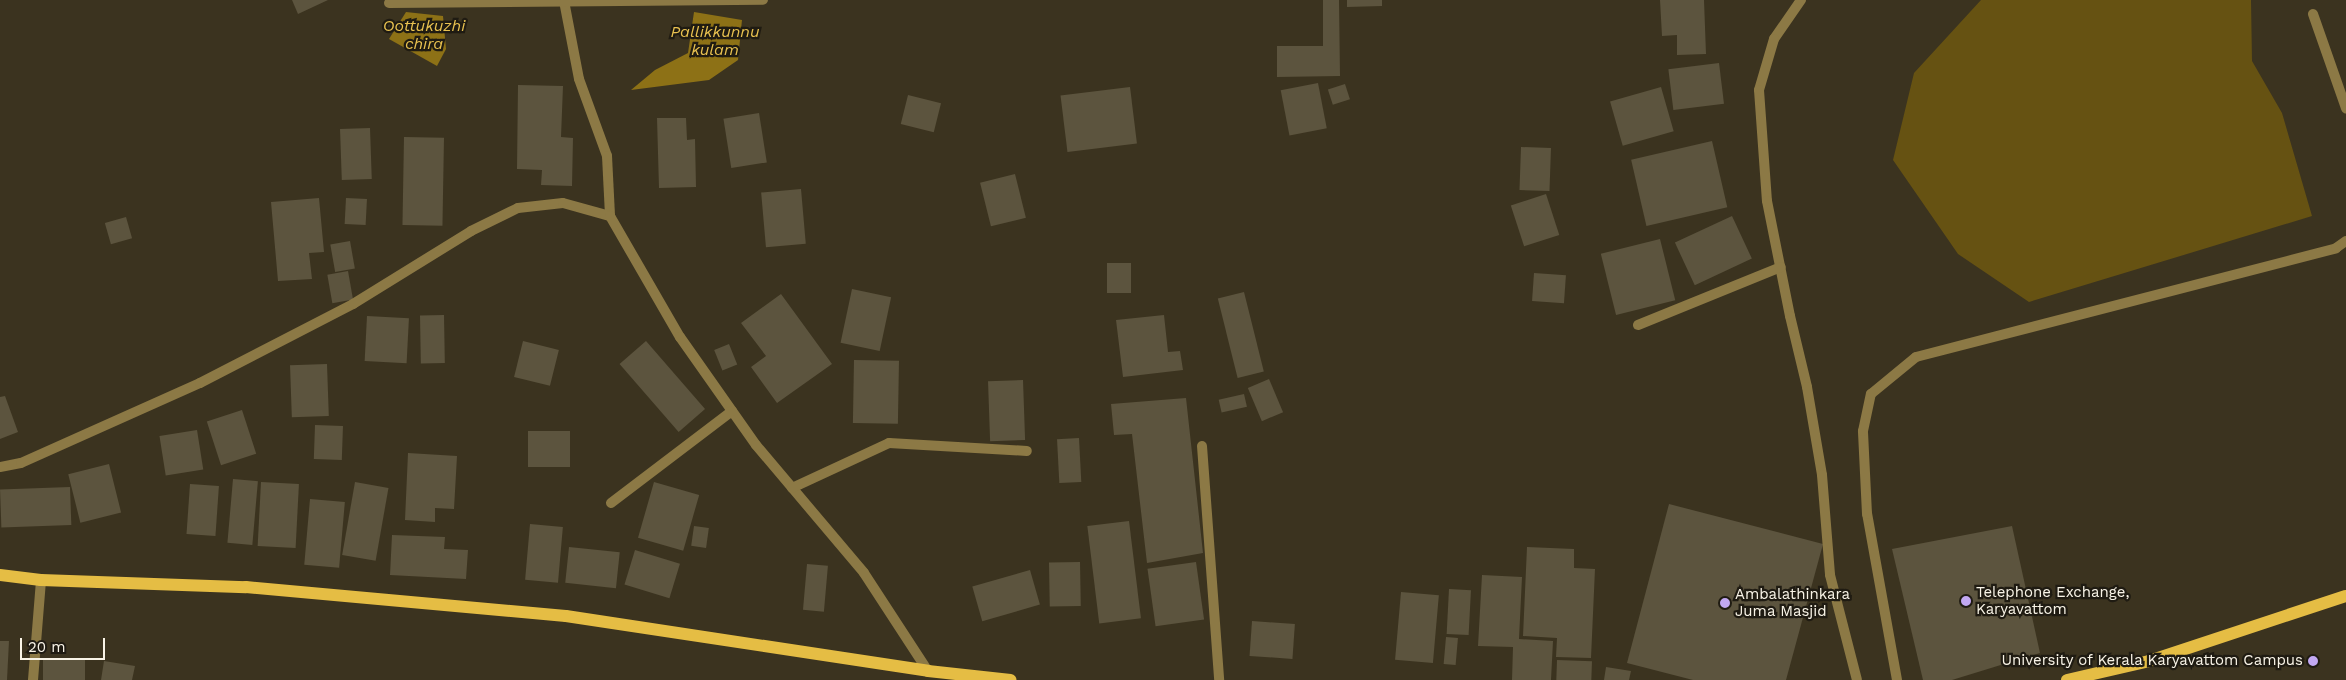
<!DOCTYPE html>
<style>
body{margin:0}
#map{position:relative;width:2346px;height:680px;overflow:hidden;background:#3b331f;font-family:"Work Sans",sans-serif}
div>[style]{position:absolute}
.green>*{inset:0;background:#665212}
.water>*{inset:0;background:#8d7116}
.building>*{inset:0;background:#5c543e;transform-origin:0 0}
.service>*{height:10px;margin:-5px;padding:0 5px;transform-origin:5px;border-radius:5px;background:#8c7945}
.minor>*{height:10px;margin:-5px;padding:0 5px;transform-origin:5px;border-radius:5px;background:#8c7945}
.primary>*{height:12px;margin:-6px;padding:0 6px;transform-origin:6px;border-radius:6px;background:#e5bd44}
.dots>*{width:14px;height:14px;translate:-50% -50%;box-sizing:border-box;border:2px solid #1f1b12;border-radius:50%}
span{translate:-50% -50%;white-space:nowrap;text-align:center;line-height:1.15;-webkit-text-stroke:4.5px #1f1b12;paint-order:stroke}
.poi-label{font-size:15px;color:#f9f4e7}
.left{translate:0 -50%;text-align:left}
.right{translate:-100% -50%;text-align:right}
.water-label{font-size:16px;color:#e9c250;font-style:italic}
.scale{position:absolute;left:20px;top:638px;width:85px;height:22px;box-sizing:border-box;border:2px solid #f9f4e7;border-top:0;padding-left:6px;font-size:15px;line-height:18px;white-space:nowrap;color:#f9f4e7;-webkit-text-stroke:4px #1f1b12;paint-order:stroke}
</style>
<div id="map">
<div class="green">
<i style="clip-path:polygon(1981px 0,2251px 0,2252px 61px,2282px 113px,2312px 216px,2029px 302px,1958px 254px,1893px 160px,1914px 73px)"></i>
</div>
<div class="water">
<i style="clip-path:polygon(406px 12px,443px 16px,446px 49px,437px 66px,389px 39px)"></i>
<i style="clip-path:polygon(694px 12px,742px 20px,738px 60px,709px 80px,631px 90px,655px 70px,688px 53px)"></i>
</div>
<div class="building">
<i style="clip-path:polygon(292px 0,328px 0,298px 14px)"></i>
<i style="clip-path:polygon(1323px 0,1339px 0,1340px 76px,1277px 77px,1277px 46px,1323px 46px)"></i>
<i style="clip-path:polygon(1347px 0,1382px 0,1382px 6px,1347px 7px)"></i>
<i style="clip-path:polygon(1660px 0,1704px 0,1706px 54px,1677px 55px,1677px 35px,1662px 36px)"></i>
<i style="left:1719px;top:63px;width:41px;height:51px;rotate:83deg"></i>
<i style="left:1318px;top:83px;width:46px;height:38px;rotate:79deg"></i>
<i style="left:1345px;top:84px;width:16px;height:18px;rotate:72deg"></i>
<i style="clip-path:polygon(518px 85px,563px 86px,561px 137px,573px 138px,572px 186px,541px 185px,542px 170px,517px 169px)"></i>
<i style="left:1130px;top:87px;width:57px;height:70px;rotate:83deg"></i>
<i style="left:1661px;top:87px;width:46px;height:53px;rotate:74deg"></i>
<i style="left:908px;top:95px;width:34px;height:30px;rotate:14deg"></i>
<i style="left:759px;top:113px;width:50px;height:36px;rotate:81deg"></i>
<i style="clip-path:polygon(657px 118px,686px 118px,687px 140px,695px 139px,696px 187px,659px 188px)"></i>
<i style="left:370px;top:128px;width:51px;height:30px;rotate:88deg"></i>
<i style="left:404px;top:137px;width:40px;height:88px;rotate:1deg"></i>
<i style="left:1712px;top:141px;width:68px;height:83px;rotate:77deg"></i>
<i style="left:1521px;top:147px;width:30px;height:43px;rotate:2deg"></i>
<i style="left:1015px;top:174px;width:45px;height:36px;rotate:76deg"></i>
<i style="left:801px;top:189px;width:55px;height:40px;rotate:85deg"></i>
<i style="left:1546px;top:194px;width:43px;height:37px;rotate:72deg"></i>
<i style="clip-path:polygon(319px 198px,324px 252px,309px 253px,312px 279px,278px 281px,271px 202px)"></i>
<i style="left:346px;top:198px;width:21px;height:26px;rotate:3deg"></i>
<i style="left:1732px;top:216px;width:47px;height:63px;rotate:65deg"></i>
<i style="left:126px;top:217px;width:22px;height:22px;rotate:74deg"></i>
<i style="left:1660px;top:239px;width:63px;height:61px;rotate:76deg"></i>
<i style="left:350px;top:241px;width:28px;height:20px;rotate:80deg"></i>
<i style="left:1107px;top:263px;width:24px;height:30px"></i>
<i style="left:348px;top:271px;width:29px;height:21px;rotate:80deg"></i>
<i style="left:1534px;top:273px;width:32px;height:28px;rotate:4deg"></i>
<i style="left:852px;top:289px;width:40px;height:55px;rotate:12deg"></i>
<i style="left:1244px;top:292px;width:82px;height:27px;rotate:76deg"></i>
<i style="clip-path:polygon(781px 294px,832px 364px,777px 403px,751px 367px,766px 356px,741px 323px)"></i>
<i style="left:444px;top:315px;width:48px;height:24px;rotate:89deg"></i>
<i style="clip-path:polygon(1164px 315px,1168px 352px,1180px 351px,1183px 370px,1123px 377px,1116px 320px)"></i>
<i style="left:367px;top:316px;width:42px;height:45px;rotate:3deg"></i>
<i style="left:523px;top:341px;width:37px;height:37px;rotate:14deg"></i>
<i style="left:646px;top:341px;width:90px;height:35px;rotate:49deg"></i>
<i style="left:729px;top:344px;width:22px;height:16px;rotate:68deg"></i>
<i style="left:854px;top:360px;width:45px;height:63px;rotate:1deg"></i>
<i style="left:327px;top:364px;width:52px;height:37px;rotate:88deg"></i>
<i style="left:1269px;top:379px;width:36px;height:23px;rotate:67deg"></i>
<i style="left:1023px;top:380px;width:60px;height:35px;rotate:88deg"></i>
<i style="left:1244px;top:394px;width:13px;height:26px;rotate:77deg"></i>
<i style="clip-path:polygon(5px 396px,18px 432px,0 439px,0 397px)"></i>
<i style="clip-path:polygon(1186px 398px,1203px 553px,1147px 563px,1132px 434px,1114px 435px,1111px 404px)"></i>
<i style="left:242px;top:410px;width:46px;height:37px;rotate:72deg"></i>
<i style="left:315px;top:425px;width:28px;height:34px;rotate:2deg"></i>
<i style="left:197px;top:430px;width:40px;height:38px;rotate:81deg"></i>
<i style="left:570px;top:431px;width:36px;height:42px;rotate:90deg"></i>
<i style="left:1079px;top:438px;width:44px;height:22px;rotate:87deg"></i>
<i style="clip-path:polygon(408px 453px,457px 456px,454px 509px,435px 508px,435px 522px,405px 520px)"></i>
<i style="left:109px;top:464px;width:50px;height:42px;rotate:76deg"></i>
<i style="left:233px;top:479px;width:25px;height:64px;rotate:5deg"></i>
<i style="left:261px;top:482px;width:38px;height:64px;rotate:3deg"></i>
<i style="left:355px;top:482px;width:34px;height:74px;rotate:10deg"></i>
<i style="left:654px;top:482px;width:47px;height:58px;rotate:16deg"></i>
<i style="left:190px;top:484px;width:29px;height:50px;rotate:4deg"></i>
<i style="left:70px;top:487px;width:38px;height:70px;rotate:88deg"></i>
<i style="left:310px;top:499px;width:35px;height:66px;rotate:5deg"></i>
<i style="clip-path:polygon(1669px 504px,1823px 544px,1786px 680px,1693px 680px,1627px 663px)"></i>
<i style="left:1129px;top:521px;width:98px;height:42px;rotate:83deg"></i>
<i style="left:530px;top:524px;width:33px;height:56px;rotate:5deg"></i>
<i style="left:694px;top:526px;width:15px;height:20px;rotate:8deg"></i>
<i style="clip-path:polygon(2012px 526px,2040px 653px,1952px 680px,1923px 680px,1892px 549px)"></i>
<i style="clip-path:polygon(392px 535px,445px 537px,444px 549px,468px 550px,466px 579px,390px 575px)"></i>
<i style="left:569px;top:547px;width:51px;height:36px;rotate:6deg"></i>
<i style="clip-path:polygon(1527px 547px,1574px 549px,1574px 568px,1595px 569px,1591px 658px,1556px 657px,1557px 638px,1523px 636px)"></i>
<i style="left:635px;top:550px;width:47px;height:36px;rotate:17deg"></i>
<i style="left:1080px;top:562px;width:44px;height:31px;rotate:89deg"></i>
<i style="left:1196px;top:562px;width:58px;height:49px;rotate:82deg"></i>
<i style="left:807px;top:564px;width:21px;height:46px;rotate:5deg"></i>
<i style="left:1030px;top:570px;width:36px;height:60px;rotate:74deg"></i>
<i style="clip-path:polygon(1482px 575px,1522px 577px,1519px 639px,1553px 641px,1551px 680px,1512px 680px,1513px 647px,1478px 646px)"></i>
<i style="left:1449px;top:589px;width:22px;height:45px;rotate:3deg"></i>
<i style="left:1401px;top:592px;width:38px;height:68px;rotate:5deg"></i>
<i style="left:1252px;top:621px;width:43px;height:35px;rotate:4deg"></i>
<i style="left:1446px;top:637px;width:12px;height:27px;rotate:5deg"></i>
<i style="clip-path:polygon(0 641px,9px 641px,7px 680px,0 680px)"></i>
<i style="left:43px;top:658px;width:42px;height:22px"></i>
<i style="left:1557px;top:660px;width:35px;height:20px;rotate:2deg"></i>
<i style="clip-path:polygon(104px 661px,135px 666px,132px 680px,101px 680px)"></i>
<i style="clip-path:polygon(1606px 667px,1631px 671px,1629px 680px,1604px 680px)"></i>
</div>
<div class="service">
<i style="left:2313px;top:14px;width:100px;rotate:70.7deg"></i>
<i style="left:1897px;top:680px;width:169px;rotate:-100.2deg"></i>
<i style="left:1867px;top:514px;width:83px;rotate:-92.8deg"></i>
<i style="left:1863px;top:431px;width:38px;rotate:-78deg"></i>
<i style="left:1871px;top:394px;width:58px;rotate:-39.4deg"></i>
<i style="left:1916px;top:357px;width:434px;rotate:-14.5deg"></i>
<i style="left:2336px;top:248px;width:12px;rotate:-35deg"></i>
</div>
<div class="minor">
<i style="left:1801px;top:0;width:47px;rotate:124.7deg"></i>
<i style="left:1774px;top:39px;width:53px;rotate:106.4deg"></i>
<i style="left:1759px;top:90px;width:111px;rotate:85.9deg"></i>
<i style="left:1767px;top:201px;width:117px;rotate:78.7deg"></i>
<i style="left:1790px;top:316px;width:73px;rotate:76.5deg"></i>
<i style="left:1807px;top:387px;width:89px;rotate:80.3deg"></i>
<i style="left:1822px;top:475px;width:100px;rotate:85.4deg"></i>
<i style="left:1830px;top:575px;width:108px;rotate:75.6deg"></i>
<i style="left:564px;top:1px;width:79px;rotate:79.1deg"></i>
<i style="left:579px;top:79px;width:82px;rotate:70deg"></i>
<i style="left:607px;top:156px;width:60px;rotate:87.1deg"></i>
<i style="left:389px;top:3px;width:374px;rotate:-0.5deg"></i>
<i style="left:1638px;top:325px;width:154px;rotate:-22.1deg"></i>
<i style="left:1202px;top:446px;width:235px;rotate:85.8deg"></i>
<i style="left:0;top:467px;width:21px;rotate:-11deg"></i>
<i style="left:21px;top:463px;width:196px;rotate:-24.1deg"></i>
<i style="left:200px;top:383px;width:172px;rotate:-27.3deg"></i>
<i style="left:353px;top:304px;width:139px;rotate:-31.7deg"></i>
<i style="left:471px;top:231px;width:52px;rotate:-26.1deg"></i>
<i style="left:518px;top:208px;width:45px;rotate:-6.3deg"></i>
<i style="left:563px;top:203px;width:49px;rotate:15.5deg"></i>
<i style="left:610px;top:216px;width:140px;rotate:60deg"></i>
<i style="left:680px;top:337px;width:132px;rotate:54.9deg"></i>
<i style="left:756px;top:445px;width:167px;rotate:49.8deg"></i>
<i style="left:864px;top:573px;width:117px;rotate:56.9deg"></i>
<i style="left:792px;top:488px;width:107px;rotate:-24.9deg"></i>
<i style="left:889px;top:443px;width:138px;rotate:3.3deg"></i>
<i style="left:611px;top:503px;width:152px;rotate:-37.2deg"></i>
<i style="left:33px;top:680px;width:100px;rotate:-85.4deg"></i>
</div>
<div class="primary">
<i style="left:0;top:575px;width:41px;rotate:7deg"></i>
<i style="left:41px;top:580px;width:205px;rotate:2deg"></i>
<i style="left:246px;top:587px;width:321px;rotate:5.2deg"></i>
<i style="left:566px;top:616px;width:366px;rotate:8.6deg"></i>
<i style="left:928px;top:671px;width:83px;rotate:6.2deg"></i>
<i style="left:2067px;top:680px;width:84px;rotate:-13deg"></i>
<i style="left:2149px;top:661px;width:207px;rotate:-18.3deg"></i>
</div>
<div class="dots">
<i style="left:1966px;top:601px;background:#c2a8f2"></i>
<i style="left:1725px;top:603px;background:#c2a8f2"></i>
<i style="left:2313px;top:661px;background:#c2a8f2"></i>
</div>
<div class="poi-label">
<span class="left" style="left:1976px;top:601px">Telephone Exchange,<br>Karyavattom</span>
<span class="left" style="left:1735px;top:603px">Ambalathinkara<br>Juma Masjid</span>
<span class="right" style="left:2303px;top:661px">University of Kerala Karyavattom Campus</span>
</div>
<div class="water-label">
<span style="left:424px;top:35px">Oottukuzhi<br>chira</span>
<span style="left:715px;top:41px">Pallikkunnu<br>kulam</span>
</div>
<div class="scale">20 m</div>
</div>
